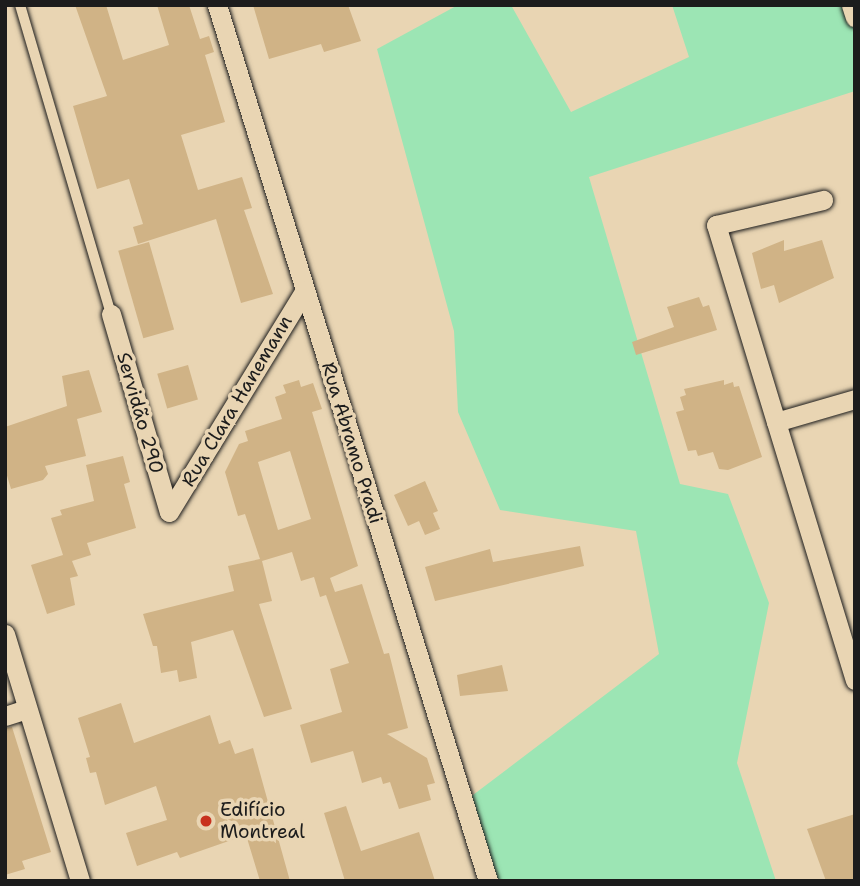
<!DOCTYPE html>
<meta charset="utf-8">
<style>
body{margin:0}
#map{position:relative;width:860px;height:886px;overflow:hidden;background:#e9d5b3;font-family:"Shantell Sans",sans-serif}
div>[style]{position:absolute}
.green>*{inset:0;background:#9ce5b4}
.building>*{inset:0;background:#d0b386;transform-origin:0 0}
.roads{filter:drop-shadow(0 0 2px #1c1c1c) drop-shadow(0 0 2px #1c1c1c)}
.lane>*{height:10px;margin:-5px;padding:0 5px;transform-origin:5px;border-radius:5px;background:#e9d5b3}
.street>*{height:19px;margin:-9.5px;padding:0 9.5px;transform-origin:9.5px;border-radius:9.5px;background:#e9d5b3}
.dots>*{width:19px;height:19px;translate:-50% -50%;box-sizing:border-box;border:4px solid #e9d5b3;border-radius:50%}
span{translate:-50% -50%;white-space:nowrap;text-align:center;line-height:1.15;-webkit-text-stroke:7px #e9d5b3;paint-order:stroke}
.street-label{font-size:19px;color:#1c1c1c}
.poi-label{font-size:19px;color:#1c1c1c}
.left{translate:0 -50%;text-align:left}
.frame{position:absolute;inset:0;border:7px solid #1c1c1c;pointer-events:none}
</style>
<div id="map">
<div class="green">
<i style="clip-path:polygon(458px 5px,511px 5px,571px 112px,689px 57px,672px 5px,846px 5px,855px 31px,855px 91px,589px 177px,680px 484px,728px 494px,769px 603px,737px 763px,776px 881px,493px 881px,469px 798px,659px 654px,636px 531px,500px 510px,458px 412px,454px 331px,377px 49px)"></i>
</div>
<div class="building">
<i style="clip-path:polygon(75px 5px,106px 5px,123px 60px,169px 45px,157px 5px,189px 5px,200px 39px,209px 36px,214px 52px,205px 55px,225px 122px,181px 135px,198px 190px,242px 177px,252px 208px,244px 210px,273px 294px,241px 303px,216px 219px,138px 244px,133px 227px,143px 224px,129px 179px,97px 189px,73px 106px,107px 96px)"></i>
<i style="clip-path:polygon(253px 5px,348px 5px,361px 41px,324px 52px,321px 44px,269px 59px)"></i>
<i style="clip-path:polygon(784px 240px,784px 251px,822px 240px,834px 278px,779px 303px,774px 285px,761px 289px,752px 253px)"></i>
<i style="left:149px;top:242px;width:91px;height:32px;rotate:74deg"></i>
<i style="clip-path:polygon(699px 297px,703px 307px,709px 305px,717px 330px,636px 355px,632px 342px,674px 327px,667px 307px)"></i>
<i style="left:188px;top:365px;width:36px;height:32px;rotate:74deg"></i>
<i style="clip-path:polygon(89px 370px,102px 412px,77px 419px,86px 456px,45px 466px,48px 474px,43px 480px,11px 489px,5px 469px,5px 427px,67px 406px,62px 376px)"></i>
<i style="clip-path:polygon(evenodd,299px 380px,301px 387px,313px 383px,322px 409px,312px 412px,358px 566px,330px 578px,335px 592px,362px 584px,384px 654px,389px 653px,408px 728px,387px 734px,427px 758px,435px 783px,427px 785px,431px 800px,399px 809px,390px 782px,383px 784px,381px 777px,362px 783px,353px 751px,311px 763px,300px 725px,342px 712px,330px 669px,349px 663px,326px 595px,320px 597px,314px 577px,301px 581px,292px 552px,262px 561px,272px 601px,259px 604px,292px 709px,264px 717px,233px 630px,191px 642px,197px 678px,179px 682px,177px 670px,161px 673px,157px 646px,153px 646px,143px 614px,234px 591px,228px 566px,260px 559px,245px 514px,238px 516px,225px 472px,239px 444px,248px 441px,245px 431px,282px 419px,275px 397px,286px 393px,283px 385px,299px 380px,290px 451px,311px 519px,278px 530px,258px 462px,290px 451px)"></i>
<i style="clip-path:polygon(724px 380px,724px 385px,733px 382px,734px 387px,739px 386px,762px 457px,728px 470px,719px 469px,713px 452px,698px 456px,696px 450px,688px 451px,676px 412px,684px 410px,680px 397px,686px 395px,684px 389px)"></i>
<i style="clip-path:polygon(123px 456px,130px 482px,124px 484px,136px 528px,87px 543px,91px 555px,72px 561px,78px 576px,70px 578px,75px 605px,47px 614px,31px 565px,63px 555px,51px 518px,62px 515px,60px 510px,94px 501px,86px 465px)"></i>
<i style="clip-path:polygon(425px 481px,438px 511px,433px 513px,440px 529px,425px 535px,419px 521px,408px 526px,394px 495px)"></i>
<i style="clip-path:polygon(580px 546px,584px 566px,435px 601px,425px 567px,490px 549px,493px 562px)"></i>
<i style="clip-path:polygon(502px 665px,508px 691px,460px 696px,457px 675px)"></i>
<i style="clip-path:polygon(121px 703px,134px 743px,210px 715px,219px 744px,230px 740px,235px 754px,253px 748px,290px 881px,260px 881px,246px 835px,180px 858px,177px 852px,137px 866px,126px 833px,167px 820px,156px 786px,105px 805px,96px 772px,90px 773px,86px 758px,90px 757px,78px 718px)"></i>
<i style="clip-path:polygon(12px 727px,51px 852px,22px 861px,25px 869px,5px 875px,5px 728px)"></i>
<i style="clip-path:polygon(346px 806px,361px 851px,419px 832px,435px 881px,345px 881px,324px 813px)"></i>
<i style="clip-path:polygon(855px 814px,855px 881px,826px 881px,807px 829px)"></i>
</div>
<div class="roads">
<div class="lane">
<i style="left:20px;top:5px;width:322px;rotate:73.6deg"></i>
</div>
<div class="street">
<i style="left:217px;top:5px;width:917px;rotate:72.81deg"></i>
<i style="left:851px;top:5px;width:13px;rotate:72deg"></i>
<i style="left:111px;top:314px;width:206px;rotate:73.7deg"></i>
<i style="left:855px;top:399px;width:82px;rotate:163.8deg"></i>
<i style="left:776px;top:422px;width:270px;rotate:73deg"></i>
<i style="left:776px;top:422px;width:206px;rotate:-106.9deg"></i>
<i style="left:716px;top:225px;width:110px;rotate:-13.2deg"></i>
<i style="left:169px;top:512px;width:260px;rotate:-58.5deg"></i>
<i style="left:5px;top:634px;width:258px;rotate:73.1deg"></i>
<i style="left:5px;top:716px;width:23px;rotate:-18deg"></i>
</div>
</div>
<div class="dots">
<i style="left:206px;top:821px;background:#c8321e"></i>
</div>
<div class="street-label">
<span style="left:237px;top:401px;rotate:-59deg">Rua Clara Hanemann</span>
<span style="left:140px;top:413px;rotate:74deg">Servidão 290</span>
<span style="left:352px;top:443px;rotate:73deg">Rua Abramo Pradi</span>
</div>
<div class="poi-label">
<span class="left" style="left:220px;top:821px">Edifício<br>Montreal</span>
</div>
<div class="frame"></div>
</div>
